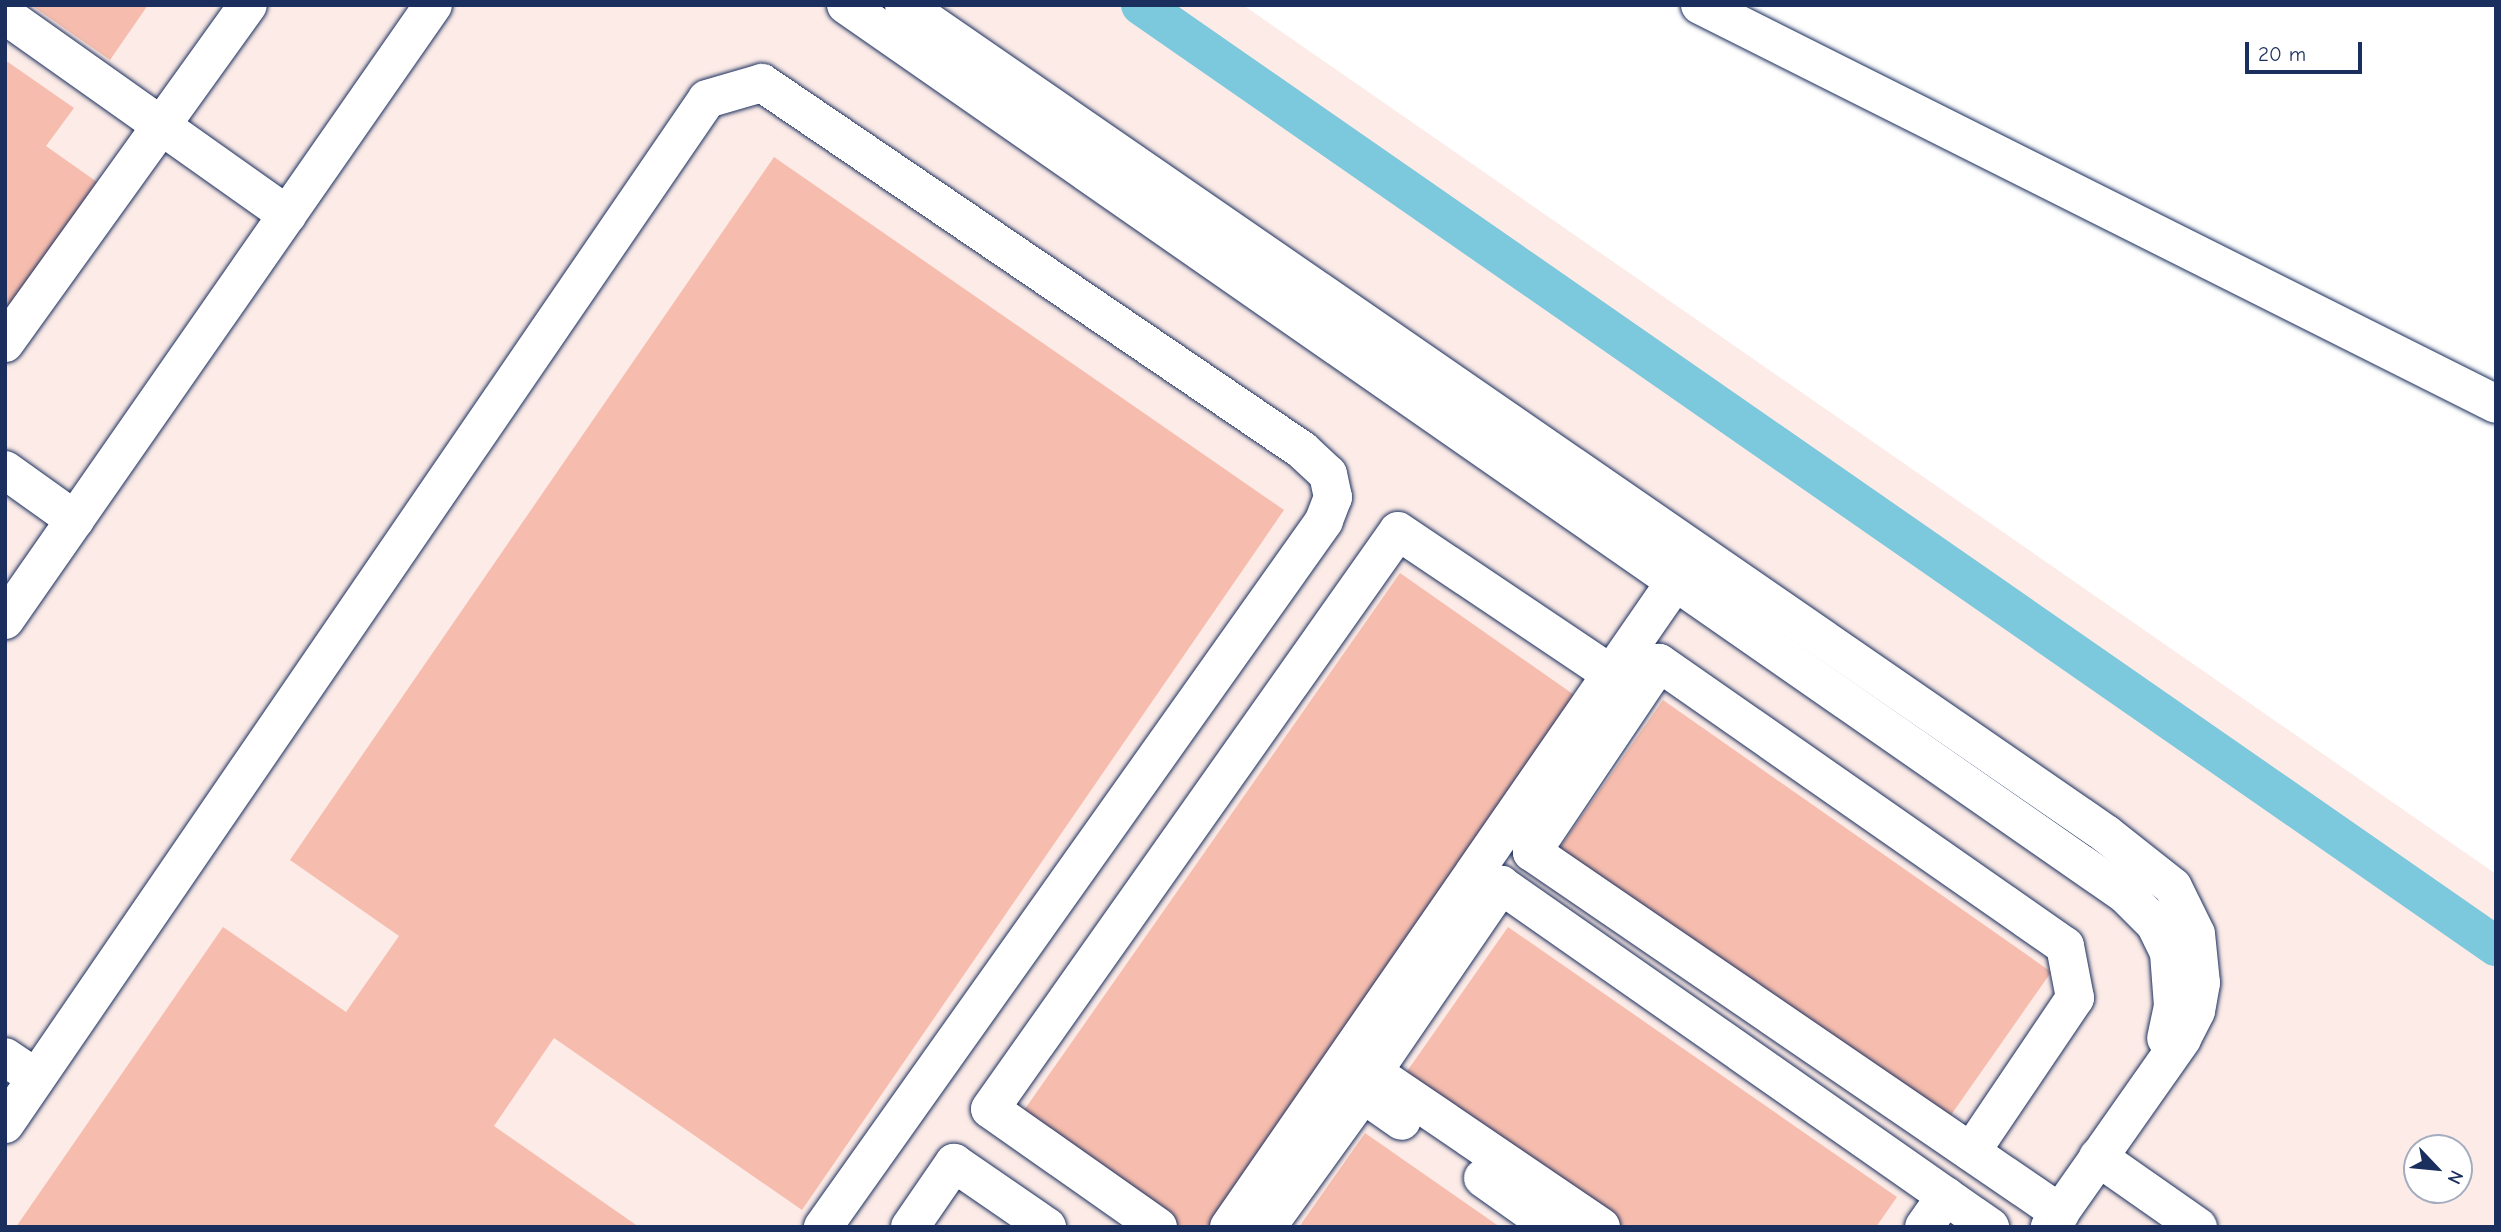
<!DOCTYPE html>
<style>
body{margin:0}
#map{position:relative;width:2501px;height:1232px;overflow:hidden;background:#fff;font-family:"Comic Neue",sans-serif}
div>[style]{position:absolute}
.built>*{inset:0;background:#fcebe7}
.canal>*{height:40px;margin:-20px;padding:0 20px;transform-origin:20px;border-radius:20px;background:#7cc8dc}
.building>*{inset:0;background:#f6bdae;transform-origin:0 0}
.roads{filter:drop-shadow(0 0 2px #1b2f5e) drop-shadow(0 0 2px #1b2f5e)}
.minor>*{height:38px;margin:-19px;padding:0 19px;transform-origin:19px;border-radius:19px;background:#fff}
span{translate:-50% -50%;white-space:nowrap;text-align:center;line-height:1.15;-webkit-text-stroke:7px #fff;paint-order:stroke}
.frame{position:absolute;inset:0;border:7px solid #1b2f5e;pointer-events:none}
.north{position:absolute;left:2403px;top:1134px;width:70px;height:70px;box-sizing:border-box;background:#fff;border:2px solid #a4acbf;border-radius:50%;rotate:116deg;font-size:19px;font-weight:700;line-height:28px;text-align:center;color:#1b2f5e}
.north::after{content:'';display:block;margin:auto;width:24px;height:32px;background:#1b2f5e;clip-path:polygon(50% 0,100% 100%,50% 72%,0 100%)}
.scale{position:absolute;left:2245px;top:42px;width:117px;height:32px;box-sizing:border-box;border:4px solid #1b2f5e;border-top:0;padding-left:9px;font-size:21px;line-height:24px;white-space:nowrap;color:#1b2f5e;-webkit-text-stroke:5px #fff;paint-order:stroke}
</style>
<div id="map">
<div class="built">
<i style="clip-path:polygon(evenodd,5px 5px,1243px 5px,2496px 874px,2496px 1227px,5px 1227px,5px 5px,2417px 1148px,2459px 1148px,2459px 1190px,2417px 1190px,2417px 1148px)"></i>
</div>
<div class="canal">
<i style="left:1141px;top:5px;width:1650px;rotate:34.78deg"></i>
</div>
<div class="building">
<i style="clip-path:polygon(31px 5px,148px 5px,110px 60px)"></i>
<i style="clip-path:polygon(5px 60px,74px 108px,46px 146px,97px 182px,5px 313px)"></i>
<i style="clip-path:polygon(774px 157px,1284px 510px,802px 1210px,554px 1038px,494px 1126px,639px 1227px,16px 1227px,223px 927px,346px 1012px,399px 936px,290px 860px)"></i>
<i style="clip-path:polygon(1400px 573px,1580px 699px,1210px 1227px,1178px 1227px,1020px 1116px)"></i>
<i style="left:1663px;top:700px;width:474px;height:183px;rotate:35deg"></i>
<i style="clip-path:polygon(1508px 927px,1897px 1197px,1876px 1227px,1619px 1227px,1403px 1077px)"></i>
<i style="clip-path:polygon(1365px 1133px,1500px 1227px,1299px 1227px)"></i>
</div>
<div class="roads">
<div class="minor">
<i style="left:846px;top:5px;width:1559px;rotate:34.81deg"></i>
<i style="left:2126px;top:895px;width:41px;rotate:45deg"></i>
<i style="left:2155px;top:924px;width:32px;rotate:64deg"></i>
<i style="left:2169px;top:953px;width:53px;rotate:85.7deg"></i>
<i style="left:2173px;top:1006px;width:33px;rotate:102deg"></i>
<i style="left:904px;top:5px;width:1460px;rotate:34.59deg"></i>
<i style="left:2106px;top:834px;width:85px;rotate:38.3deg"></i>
<i style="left:2173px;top:887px;width:52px;rotate:63.9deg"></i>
<i style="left:2196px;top:934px;width:49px;rotate:84.2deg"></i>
<i style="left:2201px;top:983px;width:28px;rotate:100deg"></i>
<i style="left:2196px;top:1011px;width:31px;rotate:117deg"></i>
<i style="left:2182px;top:1039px;width:230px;rotate:125.1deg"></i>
<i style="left:1700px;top:5px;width:890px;rotate:26.62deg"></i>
<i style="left:5px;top:15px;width:346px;rotate:35.3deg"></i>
<i style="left:5px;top:343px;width:416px;rotate:-54.3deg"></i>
<i style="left:5px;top:470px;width:86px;rotate:35.5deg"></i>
<i style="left:5px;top:620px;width:749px;rotate:-55.16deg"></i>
<i style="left:5px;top:1057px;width:37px;rotate:34deg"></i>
<i style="left:5px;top:1124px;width:1242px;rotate:-55.59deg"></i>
<i style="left:707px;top:99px;width:57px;rotate:-16.2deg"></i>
<i style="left:762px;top:83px;width:653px;rotate:34.2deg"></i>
<i style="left:1302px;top:450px;width:35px;rotate:43deg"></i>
<i style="left:1328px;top:474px;width:24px;rotate:78deg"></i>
<i style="left:1333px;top:497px;width:26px;rotate:111deg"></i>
<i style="left:1324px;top:521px;width:866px;rotate:125.36deg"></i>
<i style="left:1971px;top:1152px;width:186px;rotate:-56deg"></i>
<i style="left:2075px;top:998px;width:53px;rotate:-100.9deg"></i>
<i style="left:2065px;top:946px;width:495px;rotate:-145.1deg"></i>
<i style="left:1659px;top:663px;width:228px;rotate:123.9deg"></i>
<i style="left:1532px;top:852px;width:640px;rotate:34.36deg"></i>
<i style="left:2098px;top:1157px;width:122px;rotate:35deg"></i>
<i style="left:1483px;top:1178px;width:85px;rotate:35.4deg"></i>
<i style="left:910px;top:1227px;width:78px;rotate:-55.5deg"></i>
<i style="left:954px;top:1163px;width:113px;rotate:34.5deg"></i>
<i style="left:1158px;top:1227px;width:205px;rotate:-144.9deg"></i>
<i style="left:990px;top:1109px;width:707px;rotate:-54.78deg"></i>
<i style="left:1398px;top:531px;width:257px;rotate:33.9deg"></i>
<i style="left:1229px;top:1227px;width:784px;rotate:-55.34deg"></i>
<i style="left:1267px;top:1227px;width:164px;rotate:-54.2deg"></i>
<i style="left:1363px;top:1094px;width:47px;rotate:34.7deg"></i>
<i style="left:1601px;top:1227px;width:276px;rotate:-145.8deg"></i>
<i style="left:1373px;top:1072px;width:227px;rotate:-55.6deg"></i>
<i style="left:1501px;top:885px;width:597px;rotate:34.97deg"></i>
<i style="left:1924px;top:1227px;width:38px;rotate:-55deg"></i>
</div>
</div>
<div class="frame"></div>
<div class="north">N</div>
<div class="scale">20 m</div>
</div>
